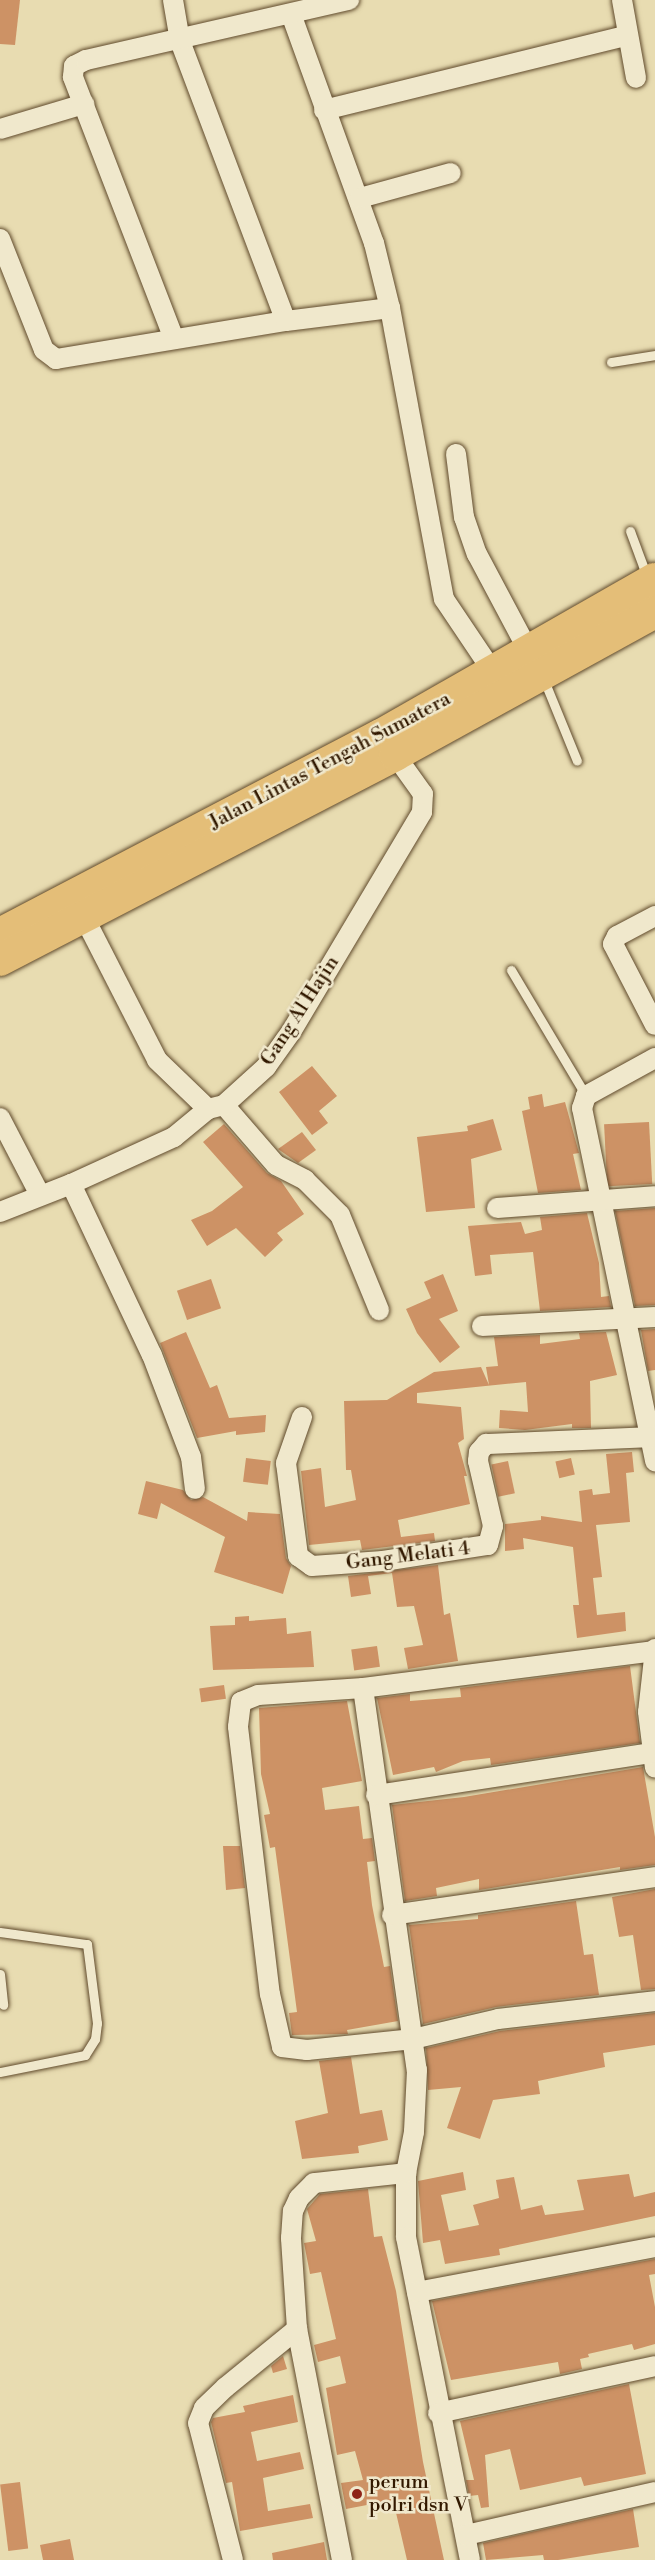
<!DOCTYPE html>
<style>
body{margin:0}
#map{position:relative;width:655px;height:2560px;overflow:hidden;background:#e8dcb1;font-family:"Libre Bodoni",serif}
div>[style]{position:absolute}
.building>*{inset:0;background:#cd9265;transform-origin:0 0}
.roads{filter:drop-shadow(0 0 2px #604a2c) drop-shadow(0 0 2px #604a2c)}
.service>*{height:9px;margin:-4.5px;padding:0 4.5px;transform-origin:4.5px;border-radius:4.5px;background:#f0e8cc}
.minor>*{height:20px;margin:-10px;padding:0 10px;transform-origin:10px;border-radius:10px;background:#f0e8cc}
.trunk>*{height:32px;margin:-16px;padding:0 16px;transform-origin:16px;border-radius:16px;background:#e4be78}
.dots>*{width:16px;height:16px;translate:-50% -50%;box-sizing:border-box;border:3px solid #f0e8cc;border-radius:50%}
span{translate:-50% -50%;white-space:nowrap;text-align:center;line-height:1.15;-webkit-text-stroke:5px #f0e8cc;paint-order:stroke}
.street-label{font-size:20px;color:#321900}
.poi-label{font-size:20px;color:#321900}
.left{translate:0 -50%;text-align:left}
</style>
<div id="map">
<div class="building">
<i style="clip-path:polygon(0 0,20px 0,15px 45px,0 44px)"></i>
<i style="clip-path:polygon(312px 1066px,337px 1096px,319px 1111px,328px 1123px,312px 1135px,279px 1092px)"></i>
<i style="clip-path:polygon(542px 1094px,544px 1107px,565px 1102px,579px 1153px,573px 1154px,581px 1190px,538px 1193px,522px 1111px,530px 1109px,528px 1097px)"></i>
<i style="clip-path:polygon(493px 1119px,502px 1150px,471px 1159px,475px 1208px,426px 1212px,417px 1137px,468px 1131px,467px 1126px)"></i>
<i style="left:649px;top:1122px;width:62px;height:45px;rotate:87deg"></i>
<i style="clip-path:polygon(224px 1124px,267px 1173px,281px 1181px,304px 1214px,277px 1233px,283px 1240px,265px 1257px,236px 1228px,207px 1246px,191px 1220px,212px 1211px,243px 1187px,203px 1142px)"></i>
<i style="clip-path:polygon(302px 1132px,316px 1150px,298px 1163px,278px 1149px)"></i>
<i style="clip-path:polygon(655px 1208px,655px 1305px,635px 1306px,615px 1211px)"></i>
<i style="clip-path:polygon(587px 1213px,599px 1263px,601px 1297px,609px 1296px,611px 1307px,540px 1311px,533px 1252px,490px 1255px,492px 1274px,475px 1276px,468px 1226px,521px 1222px,525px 1234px,542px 1230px,540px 1217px)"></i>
<i style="clip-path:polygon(443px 1274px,458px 1311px,439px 1319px,460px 1347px,440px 1363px,417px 1333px,406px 1309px,431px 1298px,424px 1282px)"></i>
<i style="left:211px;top:1279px;width:31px;height:36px;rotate:71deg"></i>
<i style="clip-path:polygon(655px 1329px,655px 1370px,648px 1371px,641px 1330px)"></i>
<i style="clip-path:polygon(186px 1332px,210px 1388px,217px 1385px,229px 1418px,266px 1415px,265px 1432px,236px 1435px,236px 1431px,197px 1438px,160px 1343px)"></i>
<i style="clip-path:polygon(606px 1332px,617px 1375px,590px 1381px,591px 1428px,572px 1428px,572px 1424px,525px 1430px,499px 1428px,500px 1410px,528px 1412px,526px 1382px,417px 1393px,417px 1403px,461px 1407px,464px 1439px,458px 1443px,467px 1476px,464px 1476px,470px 1504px,398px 1520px,401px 1537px,434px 1533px,435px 1541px,362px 1550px,360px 1540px,309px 1545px,301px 1471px,321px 1468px,325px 1507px,356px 1500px,351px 1470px,346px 1470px,344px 1401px,387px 1400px,434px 1372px,481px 1367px,489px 1385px,486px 1367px,498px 1366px,494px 1337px,540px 1335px,540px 1344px,580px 1339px,579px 1333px)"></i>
<i style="clip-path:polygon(632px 1452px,634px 1472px,626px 1473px,630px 1522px,596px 1525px,602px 1577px,593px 1578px,597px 1615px,625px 1612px,626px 1631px,577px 1638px,573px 1605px,579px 1605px,573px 1547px,523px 1538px,524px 1549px,505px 1551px,505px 1524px,541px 1520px,541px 1516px,582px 1522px,579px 1491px,592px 1489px,593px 1495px,610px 1493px,606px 1454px)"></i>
<i style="left:246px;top:1458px;width:25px;height:24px;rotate:7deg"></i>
<i style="left:571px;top:1458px;width:17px;height:16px;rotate:77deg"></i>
<i style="left:508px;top:1461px;width:33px;height:17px;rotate:78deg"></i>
<i style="clip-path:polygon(146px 1481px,183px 1490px,191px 1500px,203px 1497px,247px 1521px,248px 1512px,280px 1514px,286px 1558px,291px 1566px,283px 1594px,214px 1572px,225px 1537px,161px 1503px,157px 1519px,138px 1514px)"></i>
<i style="clip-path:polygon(438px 1565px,444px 1615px,450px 1613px,458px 1661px,408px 1669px,404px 1648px,423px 1645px,414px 1606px,397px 1607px,392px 1573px,368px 1576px,371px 1594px,351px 1597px,348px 1576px)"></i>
<i style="clip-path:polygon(249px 1616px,249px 1621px,286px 1618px,287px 1634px,311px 1631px,314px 1667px,213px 1670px,210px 1626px,235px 1625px,235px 1617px)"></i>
<i style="left:377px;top:1646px;width:21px;height:26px;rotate:82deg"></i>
<i style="clip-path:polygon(630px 1666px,640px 1743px,491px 1765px,490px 1758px,463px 1761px,436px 1772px,434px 1767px,393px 1775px,377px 1698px,410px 1694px,410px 1701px,461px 1697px,460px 1688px)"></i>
<i style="left:224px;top:1685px;width:14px;height:25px;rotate:82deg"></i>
<i style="clip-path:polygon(347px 1701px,362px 1781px,322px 1788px,325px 1810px,359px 1806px,363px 1839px,372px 1838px,375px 1861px,367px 1862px,372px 1905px,384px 1967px,390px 1966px,398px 2021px,347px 2030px,348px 2034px,292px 2035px,289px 2013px,297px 2012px,275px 1847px,270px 1848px,264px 1815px,270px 1814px,261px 1774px,259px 1708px)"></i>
<i style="clip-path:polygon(643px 1767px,655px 1837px,655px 1865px,620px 1870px,620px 1867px,479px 1890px,479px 1879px,436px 1888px,437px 1896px,405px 1901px,392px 1805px,464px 1797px)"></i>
<i style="clip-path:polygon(223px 1846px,240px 1846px,245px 1888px,226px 1890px)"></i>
<i style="clip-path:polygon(655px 1889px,655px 1989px,641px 1990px,633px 1935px,619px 1937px,612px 1897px)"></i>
<i style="clip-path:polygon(576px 1901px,584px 1955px,593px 1954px,599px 1995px,496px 2007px,423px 2024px,409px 1925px,478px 1919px,478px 1915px)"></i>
<i style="clip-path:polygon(655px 2013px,655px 2045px,603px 2053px,605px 2067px,538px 2081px,540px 2094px,493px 2100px,480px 2139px,447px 2128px,461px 2087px,428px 2090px,426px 2048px,500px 2031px)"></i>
<i style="clip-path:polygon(351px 2057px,360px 2114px,382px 2110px,388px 2140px,358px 2146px,359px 2153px,302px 2159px,295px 2121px,328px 2113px,319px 2061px)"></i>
<i style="clip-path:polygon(463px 2172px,466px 2190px,441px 2195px,449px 2231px,479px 2225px,473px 2205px,499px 2198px,496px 2180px,514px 2177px,521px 2210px,542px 2205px,545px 2215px,584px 2210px,577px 2180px,629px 2174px,634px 2197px,655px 2192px,655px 2216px,499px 2249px,500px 2255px,445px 2264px,440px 2240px,423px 2243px,418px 2181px)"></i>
<i style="clip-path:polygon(368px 2189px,374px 2237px,382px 2236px,396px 2291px,423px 2462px,444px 2560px,407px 2560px,393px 2500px,346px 2509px,341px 2483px,363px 2480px,355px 2451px,337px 2455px,326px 2388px,346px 2383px,340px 2356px,318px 2362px,314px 2345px,336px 2339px,321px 2272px,310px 2274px,304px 2243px,316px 2241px,307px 2209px,320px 2194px)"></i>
<i style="clip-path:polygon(655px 2259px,655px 2274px,649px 2275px,655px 2307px,655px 2344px,634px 2350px,632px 2344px,588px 2354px,589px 2357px,580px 2359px,582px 2369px,560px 2374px,558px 2362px,451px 2380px,432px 2301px)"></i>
<i style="clip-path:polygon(283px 2356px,287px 2369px,273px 2373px,271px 2366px)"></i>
<i style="clip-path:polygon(629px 2384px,646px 2474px,584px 2486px,581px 2477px,520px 2490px,510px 2449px,485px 2455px,489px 2507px,481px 2508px,478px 2495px,469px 2496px,466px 2480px,474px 2480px,460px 2421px)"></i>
<i style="clip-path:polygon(293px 2395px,298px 2422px,251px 2432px,257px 2461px,300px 2452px,304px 2469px,263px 2478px,268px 2511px,310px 2504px,313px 2518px,240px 2531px,232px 2482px,226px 2483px,211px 2422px,213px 2418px,245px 2412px,243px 2406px)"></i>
<i style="left:20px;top:2482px;width:67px;height:20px;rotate:83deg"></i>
<i style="clip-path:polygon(633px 2509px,639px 2547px,558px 2560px,544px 2560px,543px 2555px,486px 2560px,483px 2543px)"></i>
<i style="clip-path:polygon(70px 2539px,74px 2560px,43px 2560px,40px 2545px)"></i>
<i style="clip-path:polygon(324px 2542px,327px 2560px,273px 2560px,272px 2553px)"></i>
</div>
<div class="roads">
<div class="service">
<i style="left:611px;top:362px;width:45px;rotate:-9deg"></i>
<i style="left:630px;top:531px;width:49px;rotate:69.7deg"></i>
<i style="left:544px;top:680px;width:87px;rotate:67.8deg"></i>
<i style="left:511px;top:970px;width:147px;rotate:59.2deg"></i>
<i style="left:0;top:1932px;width:88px;rotate:7.9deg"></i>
<i style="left:87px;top:1944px;width:80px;rotate:82.8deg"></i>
<i style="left:97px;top:2023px;width:16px;rotate:97deg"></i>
<i style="left:95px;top:2039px;width:19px;rotate:122deg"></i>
<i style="left:85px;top:2055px;width:87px;rotate:168.7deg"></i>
<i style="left:0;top:1974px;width:31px;rotate:84deg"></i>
</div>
<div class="minor">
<i style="left:173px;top:0;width:42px;rotate:80.3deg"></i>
<i style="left:180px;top:41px;width:299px;rotate:69.3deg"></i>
<i style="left:622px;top:0;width:79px;rotate:79.8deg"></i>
<i style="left:291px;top:14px;width:244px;rotate:70.1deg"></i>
<i style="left:374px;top:243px;width:67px;rotate:76.2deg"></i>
<i style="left:390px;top:308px;width:296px;rotate:79.5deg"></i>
<i style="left:444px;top:599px;width:88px;rotate:56.1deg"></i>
<i style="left:324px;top:110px;width:311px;rotate:-13.8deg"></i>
<i style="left:0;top:129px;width:88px;rotate:-16.6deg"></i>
<i style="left:360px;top:198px;width:94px;rotate:-15.4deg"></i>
<i style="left:0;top:239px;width:119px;rotate:68.4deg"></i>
<i style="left:44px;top:350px;width:15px;rotate:37deg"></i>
<i style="left:56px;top:359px;width:233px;rotate:-9.4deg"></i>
<i style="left:286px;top:321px;width:105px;rotate:-7.1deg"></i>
<i style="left:174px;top:339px;width:281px;rotate:-111.1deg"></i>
<i style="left:73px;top:77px;width:11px;rotate:-85deg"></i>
<i style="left:74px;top:66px;width:13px;rotate:-27deg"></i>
<i style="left:86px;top:60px;width:270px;rotate:-12.9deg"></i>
<i style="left:456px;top:454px;width:64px;rotate:82.8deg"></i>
<i style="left:464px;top:517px;width:39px;rotate:71deg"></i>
<i style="left:477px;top:554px;width:111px;rotate:62deg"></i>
<i style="left:655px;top:916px;width:43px;rotate:152.2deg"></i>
<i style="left:617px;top:936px;width:9px;rotate:117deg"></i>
<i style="left:613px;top:944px;width:91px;rotate:62.6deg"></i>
<i style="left:85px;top:919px;width:158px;rotate:62.9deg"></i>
<i style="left:157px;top:1060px;width:71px;rotate:43.9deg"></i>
<i style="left:655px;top:1058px;width:79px;rotate:151.2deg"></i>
<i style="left:586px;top:1096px;width:13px;rotate:108deg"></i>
<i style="left:582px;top:1108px;width:361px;rotate:78.3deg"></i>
<i style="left:224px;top:1105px;width:79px;rotate:49.1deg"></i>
<i style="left:276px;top:1165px;width:33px;rotate:27deg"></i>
<i style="left:305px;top:1180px;width:49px;rotate:45deg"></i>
<i style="left:340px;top:1215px;width:103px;rotate:67.7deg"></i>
<i style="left:0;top:1118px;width:87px;rotate:62.5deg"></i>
<i style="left:71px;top:1184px;width:189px;rotate:64.7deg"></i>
<i style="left:152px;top:1355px;width:109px;rotate:69.1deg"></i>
<i style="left:191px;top:1457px;width:32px;rotate:83deg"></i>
<i style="left:497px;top:1208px;width:158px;rotate:-4.3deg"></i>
<i style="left:0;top:1212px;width:76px;rotate:-21.5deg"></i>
<i style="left:71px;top:1184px;width:113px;rotate:-24.5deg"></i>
<i style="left:174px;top:1137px;width:44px;rotate:-39.5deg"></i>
<i style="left:208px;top:1109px;width:16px;rotate:-14deg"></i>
<i style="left:224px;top:1105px;width:57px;rotate:-42.1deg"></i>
<i style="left:266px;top:1067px;width:43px;rotate:-54.5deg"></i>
<i style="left:291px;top:1032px;width:256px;rotate:-59.2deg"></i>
<i style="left:422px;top:812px;width:18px;rotate:-87deg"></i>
<i style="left:423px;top:794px;width:48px;rotate:-125.7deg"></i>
<i style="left:482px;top:1326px;width:173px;rotate:-3deg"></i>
<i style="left:302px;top:1417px;width:49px;rotate:109.2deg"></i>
<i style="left:286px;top:1463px;width:94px;rotate:82.6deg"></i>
<i style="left:298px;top:1556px;width:17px;rotate:36deg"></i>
<i style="left:312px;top:1566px;width:71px;rotate:-4deg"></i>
<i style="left:383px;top:1561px;width:106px;rotate:-8.7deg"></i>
<i style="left:488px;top:1545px;width:20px;rotate:-75deg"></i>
<i style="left:493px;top:1526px;width:67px;rotate:-103deg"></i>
<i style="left:478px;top:1461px;width:9px;rotate:-84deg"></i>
<i style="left:479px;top:1452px;width:11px;rotate:-49deg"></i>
<i style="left:486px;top:1444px;width:169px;rotate:-2.4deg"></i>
<i style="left:655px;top:1649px;width:63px;rotate:96.3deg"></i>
<i style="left:648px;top:1712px;width:56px;rotate:82.9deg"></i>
<i style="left:655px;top:1651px;width:294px;rotate:172.8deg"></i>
<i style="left:363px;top:1688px;width:105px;rotate:176.2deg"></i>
<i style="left:258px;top:1695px;width:18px;rotate:158deg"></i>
<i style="left:241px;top:1702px;width:25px;rotate:97deg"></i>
<i style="left:238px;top:1727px;width:269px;rotate:83.2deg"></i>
<i style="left:270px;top:1994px;width:54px;rotate:77.2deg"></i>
<i style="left:282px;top:2047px;width:25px;rotate:7deg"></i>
<i style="left:307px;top:2050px;width:107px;rotate:-5.9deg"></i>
<i style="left:413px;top:2039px;width:87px;rotate:-13.2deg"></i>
<i style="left:498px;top:2019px;width:158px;rotate:-6.5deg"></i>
<i style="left:363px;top:1688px;width:386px;rotate:82deg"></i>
<i style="left:417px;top:2070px;width:62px;rotate:92.8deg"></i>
<i style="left:414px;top:2132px;width:42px;rotate:101deg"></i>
<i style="left:406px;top:2173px;width:64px;rotate:90deg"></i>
<i style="left:406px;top:2237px;width:329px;rotate:78.8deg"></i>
<i style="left:376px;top:1795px;width:279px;rotate:-8.7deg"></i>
<i style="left:392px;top:1915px;width:266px;rotate:-8.2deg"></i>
<i style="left:417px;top:2292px;width:242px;rotate:-10.7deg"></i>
<i style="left:438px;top:2413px;width:222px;rotate:-12.2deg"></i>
<i style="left:466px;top:2535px;width:194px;rotate:-12.8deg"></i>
<i style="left:233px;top:2560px;width:141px;rotate:-104.3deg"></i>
<i style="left:198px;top:2423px;width:16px;rotate:-68deg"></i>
<i style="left:204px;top:2408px;width:30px;rotate:-44deg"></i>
<i style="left:226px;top:2387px;width:92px;rotate:-39.2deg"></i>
<i style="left:342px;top:2560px;width:235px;rotate:-101deg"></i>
<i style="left:297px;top:2329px;width:91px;rotate:-93.8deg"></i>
<i style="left:291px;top:2238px;width:27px;rotate:-86deg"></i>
<i style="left:293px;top:2211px;width:14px;rotate:-65deg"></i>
<i style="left:299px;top:2198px;width:21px;rotate:-45deg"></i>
<i style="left:314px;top:2183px;width:93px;rotate:-6.2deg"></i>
</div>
<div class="trunk">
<i style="left:0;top:934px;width:430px;rotate:-27.6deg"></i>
<i style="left:381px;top:735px;width:315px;rotate:-29.7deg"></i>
<i style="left:0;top:960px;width:445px;rotate:-27.4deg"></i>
<i style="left:395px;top:755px;width:297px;rotate:-28.8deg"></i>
</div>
</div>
<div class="dots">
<i style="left:357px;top:2494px;background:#8f2418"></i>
</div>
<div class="street-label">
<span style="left:330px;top:761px;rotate:-28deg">Jalan Lintas Tengah Sumatera</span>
<span style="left:300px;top:1011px;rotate:-57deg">Gang Al Hajin</span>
<span style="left:408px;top:1556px;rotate:-7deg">Gang Melati 4</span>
</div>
<div class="poi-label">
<span class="left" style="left:369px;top:2494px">perum<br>polri dsn V</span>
</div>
</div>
